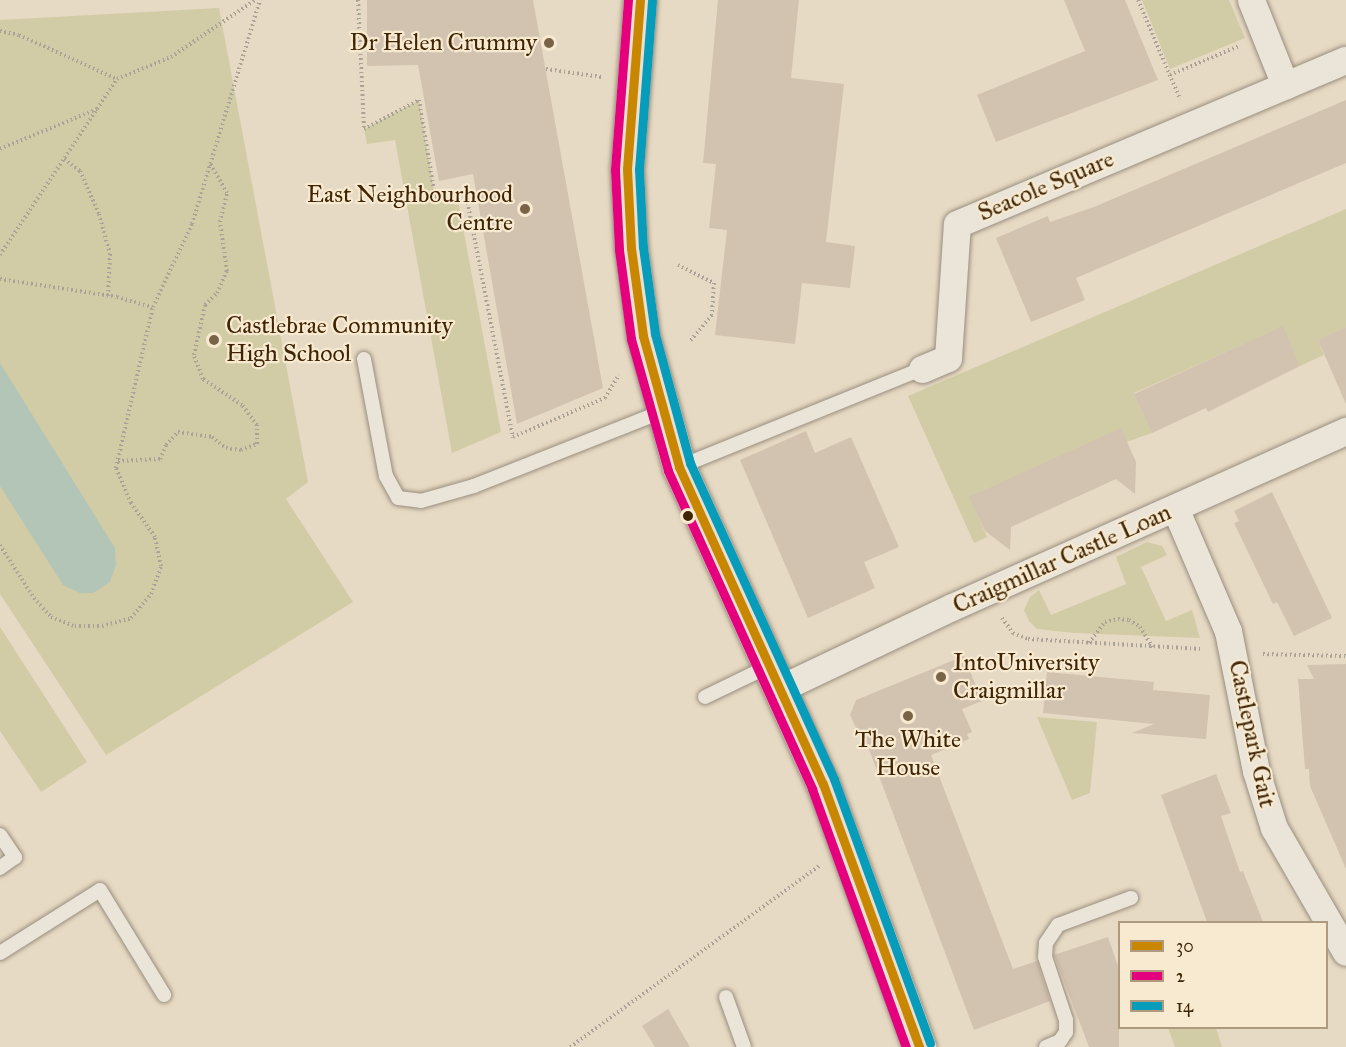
<!DOCTYPE html>
<style>
body{margin:0}
#map{position:relative;width:1346px;height:1047px;overflow:hidden;background:#e7dac4;font-family:"IM FELL Great Primer",serif}
div>[style]{position:absolute}
.green>*{inset:0;background:#d1cca5}
.water>*{inset:0;background:#b2c5b7}
.building>*{inset:0;background:#d2c2b0}
.path>*{height:4px;margin-top:-2px;transform-origin:0;background:repeating-linear-gradient(90deg,#aaa296 0 1.5px,transparent 0 4.5px)}
.roads{filter:drop-shadow(0 0 2px #998e7e) drop-shadow(0 0 2px #998e7e)}
.lane>*{height:14px;margin:-7px;padding:0 7px;transform-origin:7px;border-radius:7px;background:#eae4d9}
.street>*{height:27px;margin:-13.5px;padding:0 13.5px;transform-origin:13.5px;border-radius:13.5px;background:#eae4d9}
.primary>*{height:33px;margin:-16.5px;padding:0 16.5px;transform-origin:16.5px;border-radius:16.5px;background:#e7e0d3}
.bus-1>*{height:9px;margin:-4.5px;padding:0 4.5px;transform-origin:4.5px;border-radius:4.5px;background:#c98601}
.bus-2>*{height:9px;margin:-4.5px;padding:0 4.5px;transform-origin:4.5px;border-radius:4.5px;background:#e5007d}
.bus-3>*{height:9px;margin:-4.5px;padding:0 4.5px;transform-origin:4.5px;border-radius:4.5px;background:#069cba}
.dots>*{width:16px;height:16px;translate:-50% -50%;box-sizing:border-box;border:3px solid #f8ead0;border-radius:50%}
span{translate:-50% -50%;white-space:nowrap;text-align:center;line-height:1.15;-webkit-text-stroke:4.5px #f8ead0;paint-order:stroke}
.poi-label{font-size:24px;color:#3f2505}
.right{translate:-100% -50%;text-align:right}
.left{translate:0 -50%;text-align:left}
.street-label{font-size:24px;color:#3f2505}
.legend{position:absolute;left:1118px;top:921px;width:210px;height:108px;box-sizing:border-box;background:#f8ead0;border:2px solid #ae9b7f;margin:0;padding:8px 10px;list-style:none;font-size:18px;color:#3f2505}
.legend li{display:flex;align-items:center;gap:12px;height:30px}
.legend b{width:30px;border:2px solid #ae9b7f}
</style>
<div id="map">
<div class="green">
<i style="clip-path:polygon(1142px 0,1229px 0,1245px 38px,1170px 69px)"></i>
<i style="clip-path:polygon(219px 8px,308px 482px,286px 499px,353px 602px,106px 755px,0 594px,0 20px)"></i>
<i style="clip-path:polygon(419px 100px,435px 197px,457px 195px,501px 432px,452px 453px,395px 140px,367px 144px,364px 129px)"></i>
<i style="clip-path:polygon(1346px 209px,1346px 327px,1318px 340px,1324px 355px,1300px 366px,1282px 327px,1134px 393px,1152px 433px,970px 497px,987px 537px,974px 543px,908px 396px)"></i>
<i style="clip-path:polygon(1147px 542px,1162px 546px,1167px 555px,1141px 567px,1166px 621px,1192px 610px,1200px 638px,1074px 633px,1037px 629px,1029px 621px,1024px 610px,1030px 597px,1039px 590px,1051px 615px,1126px 584px,1116px 557px)"></i>
<i style="clip-path:polygon(0 627px,87px 762px,41px 792px,0 731px)"></i>
<i style="clip-path:polygon(1037px 717px,1097px 722px,1090px 793px,1072px 800px)"></i>
<i style="clip-path:polygon(1168px 1028px,1216px 1028px,1222px 1047px,1175px 1047px)"></i>
</div>
<div class="water">
<i style="clip-path:polygon(0 363px,115px 548px,116px 565px,110px 582px,93px 593px,80px 593px,63px 585px,0 486px)"></i>
</div>
<div class="building">
<i style="clip-path:polygon(367px 0,533px 0,603px 388px,517px 424px,473px 174px,439px 181px,418px 65px,367px 66px)"></i>
<i style="clip-path:polygon(718px 0,799px 0,791px 78px,844px 84px,826px 242px,855px 246px,850px 288px,802px 283px,795px 344px,715px 335px,727px 230px,709px 228px,716px 164px,703px 163px)"></i>
<i style="clip-path:polygon(1064px 0,1125px 0,1158px 80px,996px 142px,977px 95px,1085px 51px)"></i>
<i style="clip-path:polygon(1346px 100px,1346px 163px,1076px 278px,1085px 300px,1031px 322px,996px 238px,1048px 216px,1050px 222px,1094px 207px)"></i>
<i style="clip-path:polygon(1283px 326px,1300px 366px,1208px 412px,1206px 408px,1152px 433px,1134px 394px)"></i>
<i style="clip-path:polygon(1346px 327px,1346px 404px,1318px 340px)"></i>
<i style="clip-path:polygon(1121px 428px,1136px 462px,1135px 494px,1116px 479px,1011px 527px,1010px 550px,985px 531px,969px 497px)"></i>
<i style="clip-path:polygon(806px 431px,815px 453px,851px 437px,899px 547px,864px 562px,875px 588px,808px 618px,740px 460px)"></i>
<i style="clip-path:polygon(1272px 492px,1332px 618px,1294px 636px,1277px 602px,1273px 604px,1234px 523px,1239px 521px,1234px 511px)"></i>
<i style="clip-path:polygon(964px 656px,982px 701px,962px 709px,972px 732px,967px 734px,969px 739px,931px 755px,1013px 969px,1037px 961px,1050px 1001px,974px 1030px,867px 744px,864px 745px,850px 715px,856px 700px)"></i>
<i style="clip-path:polygon(1346px 664px,1346px 869px,1310px 786px,1309px 769px,1305px 769px,1298px 679px,1314px 679px,1307px 665px)"></i>
<i style="clip-path:polygon(1047px 672px,1154px 682px,1153px 690px,1210px 695px,1206px 739px,1132px 733px,1154px 724px,1043px 713px)"></i>
<i style="clip-path:polygon(1216px 774px,1231px 813px,1221px 816px,1240px 872px,1243px 871px,1263px 922px,1207px 922px,1161px 795px)"></i>
<i style="clip-path:polygon(1108px 937px,1119px 969px,1119px 1047px,1089px 1047px,1054px 955px)"></i>
<i style="clip-path:polygon(668px 1009px,690px 1047px,655px 1047px,642px 1026px)"></i>
</div>
<div class="path">
<i style="left:358px;top:0;width:129px;rotate:87.3deg"></i>
<i style="left:364px;top:129px;width:62px;rotate:-27.8deg"></i>
<i style="left:419px;top:100px;width:98px;rotate:80.6deg"></i>
<i style="left:435px;top:197px;width:31px;rotate:-6deg"></i>
<i style="left:466px;top:194px;width:248px;rotate:79.1deg"></i>
<i style="left:513px;top:437px;width:100px;rotate:-23deg"></i>
<i style="left:605px;top:398px;width:27px;rotate:-59deg"></i>
<i style="left:1138px;top:0;width:108px;rotate:67deg"></i>
<i style="left:0;top:31px;width:19px;rotate:12deg"></i>
<i style="left:19px;top:35px;width:107px;rotate:24.2deg"></i>
<i style="left:546px;top:69px;width:56px;rotate:8.3deg"></i>
<i style="left:1170px;top:75px;width:75px;rotate:-22.8deg"></i>
<i style="left:0;top:149px;width:105px;rotate:-22.4deg"></i>
<i style="left:64px;top:159px;width:20px;rotate:37deg"></i>
<i style="left:80px;top:171px;width:47px;rotate:66.2deg"></i>
<i style="left:99px;top:214px;width:41px;rotate:74.6deg"></i>
<i style="left:110px;top:254px;width:42px;rotate:92.7deg"></i>
<i style="left:0;top:255px;width:211px;rotate:-56.4deg"></i>
<i style="left:117px;top:79px;width:58px;rotate:-22.2deg"></i>
<i style="left:171px;top:57px;width:102px;rotate:-34.2deg"></i>
<i style="left:678px;top:265px;width:40px;rotate:26.6deg"></i>
<i style="left:714px;top:283px;width:32px;rotate:94deg"></i>
<i style="left:712px;top:315px;width:35px;rotate:130deg"></i>
<i style="left:0;top:279px;width:118px;rotate:8.7deg"></i>
<i style="left:117px;top:297px;width:37px;rotate:16deg"></i>
<i style="left:118px;top:461px;width:42px;rotate:-2.7deg"></i>
<i style="left:160px;top:459px;width:15px;rotate:-67deg"></i>
<i style="left:166px;top:445px;width:18px;rotate:-47deg"></i>
<i style="left:178px;top:432px;width:34px;rotate:8deg"></i>
<i style="left:212px;top:437px;width:18px;rotate:38deg"></i>
<i style="left:226px;top:448px;width:15px;rotate:8deg"></i>
<i style="left:241px;top:450px;width:17px;rotate:-21deg"></i>
<i style="left:257px;top:444px;width:19px;rotate:-90deg"></i>
<i style="left:257px;top:425px;width:25px;rotate:-127deg"></i>
<i style="left:242px;top:405px;width:47px;rotate:-146.3deg"></i>
<i style="left:203px;top:379px;width:26px;rotate:-111deg"></i>
<i style="left:194px;top:355px;width:51px;rotate:-77.6deg"></i>
<i style="left:205px;top:305px;width:17px;rotate:-45deg"></i>
<i style="left:217px;top:293px;width:24px;rotate:-66deg"></i>
<i style="left:227px;top:271px;width:49px;rotate:-98.1deg"></i>
<i style="left:220px;top:222px;width:30px;rotate:-76deg"></i>
<i style="left:227px;top:193px;width:34px;rotate:-120deg"></i>
<i style="left:0;top:545px;width:63px;rotate:57.3deg"></i>
<i style="left:34px;top:598px;width:25px;rotate:48deg"></i>
<i style="left:51px;top:617px;width:26px;rotate:21deg"></i>
<i style="left:75px;top:626px;width:27px"></i>
<i style="left:102px;top:626px;width:30px;rotate:-15deg"></i>
<i style="left:131px;top:618px;width:31px;rotate:-50deg"></i>
<i style="left:151px;top:594px;width:30px;rotate:-70deg"></i>
<i style="left:161px;top:566px;width:30px;rotate:-102deg"></i>
<i style="left:155px;top:537px;width:42px;rotate:-125.2deg"></i>
<i style="left:131px;top:503px;width:38px;rotate:-113deg"></i>
<i style="left:116px;top:468px;width:165px;rotate:-77.1deg"></i>
<i style="left:153px;top:307px;width:92px;rotate:-64.8deg"></i>
<i style="left:192px;top:224px;width:234px;rotate:-73.1deg"></i>
<i style="left:1002px;top:618px;width:19px;rotate:54deg"></i>
<i style="left:1013px;top:633px;width:16px;rotate:22deg"></i>
<i style="left:1028px;top:639px;width:174px;rotate:3.3deg"></i>
<i style="left:1089px;top:643px;width:26px;rotate:-53deg"></i>
<i style="left:1105px;top:622px;width:13px;rotate:-13deg"></i>
<i style="left:1118px;top:619px;width:11px;rotate:5deg"></i>
<i style="left:1129px;top:620px;width:13px;rotate:32deg"></i>
<i style="left:1140px;top:627px;width:25px;rotate:58deg"></i>
<i style="left:1263px;top:654px;width:83px;rotate:1.4deg"></i>
<i style="left:570px;top:1047px;width:308px;rotate:-36deg"></i>
</div>
<div class="roads">
<div class="lane">
<i style="left:364px;top:359px;width:119px;rotate:79.4deg"></i>
<i style="left:386px;top:476px;width:25px;rotate:61deg"></i>
<i style="left:398px;top:498px;width:23px;rotate:7deg"></i>
<i style="left:421px;top:501px;width:55px;rotate:-15.8deg"></i>
<i style="left:474px;top:486px;width:203px;rotate:-21.6deg"></i>
<i style="left:679px;top:467px;width:262px;rotate:-22deg"></i>
<i style="left:705px;top:697px;width:71px;rotate:-25.8deg"></i>
<i style="left:0;top:835px;width:27px;rotate:56deg"></i>
<i style="left:15px;top:857px;width:19px;rotate:144deg"></i>
<i style="left:0;top:953px;width:118px;rotate:-32.2deg"></i>
<i style="left:100px;top:890px;width:123px;rotate:58.6deg"></i>
<i style="left:726px;top:997px;width:53px;rotate:70.2deg"></i>
<i style="left:1046px;top:1047px;width:15px;rotate:-23deg"></i>
<i style="left:1060px;top:1041px;width:11px;rotate:-56deg"></i>
<i style="left:1066px;top:1032px;width:12px;rotate:-90deg"></i>
<i style="left:1066px;top:1020px;width:66px;rotate:-108.4deg"></i>
<i style="left:1045px;top:957px;width:14px;rotate:-86deg"></i>
<i style="left:1046px;top:943px;width:22px;rotate:-56deg"></i>
<i style="left:1058px;top:925px;width:78px;rotate:-20.3deg"></i>
</div>
<div class="street">
<i style="left:1251px;top:0;width:92px;rotate:68.2deg"></i>
<i style="left:922px;top:369px;width:28px;rotate:-23deg"></i>
<i style="left:948px;top:358px;width:134px;rotate:-86.2deg"></i>
<i style="left:957px;top:224px;width:422px;rotate:-22.9deg"></i>
<i style="left:1175px;top:508px;width:134px;rotate:66.7deg"></i>
<i style="left:1228px;top:631px;width:143px;rotate:78.7deg"></i>
<i style="left:1256px;top:771px;width:60px;rotate:72.5deg"></i>
<i style="left:1274px;top:828px;width:143px;rotate:59.9deg"></i>
<i style="left:779px;top:689px;width:191px;rotate:-25.4deg"></i>
<i style="left:952px;top:607px;width:432px;rotate:-24.1deg"></i>
</div>
<div class="primary">
<i style="left:640px;top:0;width:169px;rotate:94.4deg"></i>
<i style="left:627px;top:169px;width:79px;rotate:87.1deg"></i>
<i style="left:631px;top:248px;width:89px;rotate:82.2deg"></i>
<i style="left:643px;top:336px;width:136px;rotate:74.6deg"></i>
<i style="left:679px;top:467px;width:348px;rotate:65.6deg"></i>
<i style="left:823px;top:784px;width:280px;rotate:69.9deg"></i>
</div>
</div>
<div class="bus-1">
<i style="left:640px;top:0;width:169px;rotate:94.4deg"></i>
<i style="left:627px;top:169px;width:79px;rotate:87.1deg"></i>
<i style="left:631px;top:248px;width:89px;rotate:82.2deg"></i>
<i style="left:643px;top:336px;width:136px;rotate:74.6deg"></i>
<i style="left:679px;top:467px;width:348px;rotate:65.6deg"></i>
<i style="left:823px;top:784px;width:280px;rotate:69.9deg"></i>
</div>
<div class="bus-2">
<i style="left:628px;top:0;width:170px;rotate:94.4deg"></i>
<i style="left:615px;top:170px;width:80px;rotate:87.1deg"></i>
<i style="left:619px;top:250px;width:90px;rotate:82.3deg"></i>
<i style="left:631px;top:339px;width:137px;rotate:74.3deg"></i>
<i style="left:668px;top:471px;width:349px;rotate:65.6deg"></i>
<i style="left:812px;top:789px;width:275px;rotate:70deg"></i>
</div>
<div class="bus-3">
<i style="left:652px;top:1px;width:169px;rotate:94.4deg"></i>
<i style="left:639px;top:169px;width:78px;rotate:87.1deg"></i>
<i style="left:643px;top:247px;width:88px;rotate:82.1deg"></i>
<i style="left:655px;top:334px;width:134px;rotate:74.8deg"></i>
<i style="left:690px;top:463px;width:347px;rotate:65.5deg"></i>
<i style="left:834px;top:779px;width:281px;rotate:70deg"></i>
</div>
<div class="dots">
<i style="left:549px;top:43px;background:#7a6448"></i>
<i style="left:525px;top:209px;background:#7a6448"></i>
<i style="left:214px;top:340px;background:#7a6448"></i>
<i style="left:688px;top:516px;background:#3f2505"></i>
<i style="left:941px;top:677px;background:#7a6448"></i>
<i style="left:908px;top:716px;background:#7a6448"></i>
</div>
<div class="poi-label">
<span class="right" style="left:537px;top:43px">Dr Helen Crummy</span>
<span class="right" style="left:513px;top:209px">East Neighbourhood<br>Centre</span>
<span class="left" style="left:226px;top:340px">Castlebrae Community<br>High School</span>
<span class="left" style="left:953px;top:677px">IntoUniversity<br>Craigmillar</span>
<span style="left:908px;top:754px">The White<br>House</span>
</div>
<div class="street-label">
<span style="left:1046px;top:186px;rotate:-23deg">Seacole Square</span>
<span style="left:1062px;top:559px;rotate:-24deg">Craigmillar Castle Loan</span>
<span style="left:1252px;top:734px;rotate:78deg">Castlepark Gait</span>
</div>
<ul class="legend">
<li><b style="height:8px;background:#c98601"></b>30</li>
<li><b style="height:8px;background:#e5007d"></b>2</li>
<li><b style="height:8px;background:#069cba"></b>14</li>
</ul>
</div>
